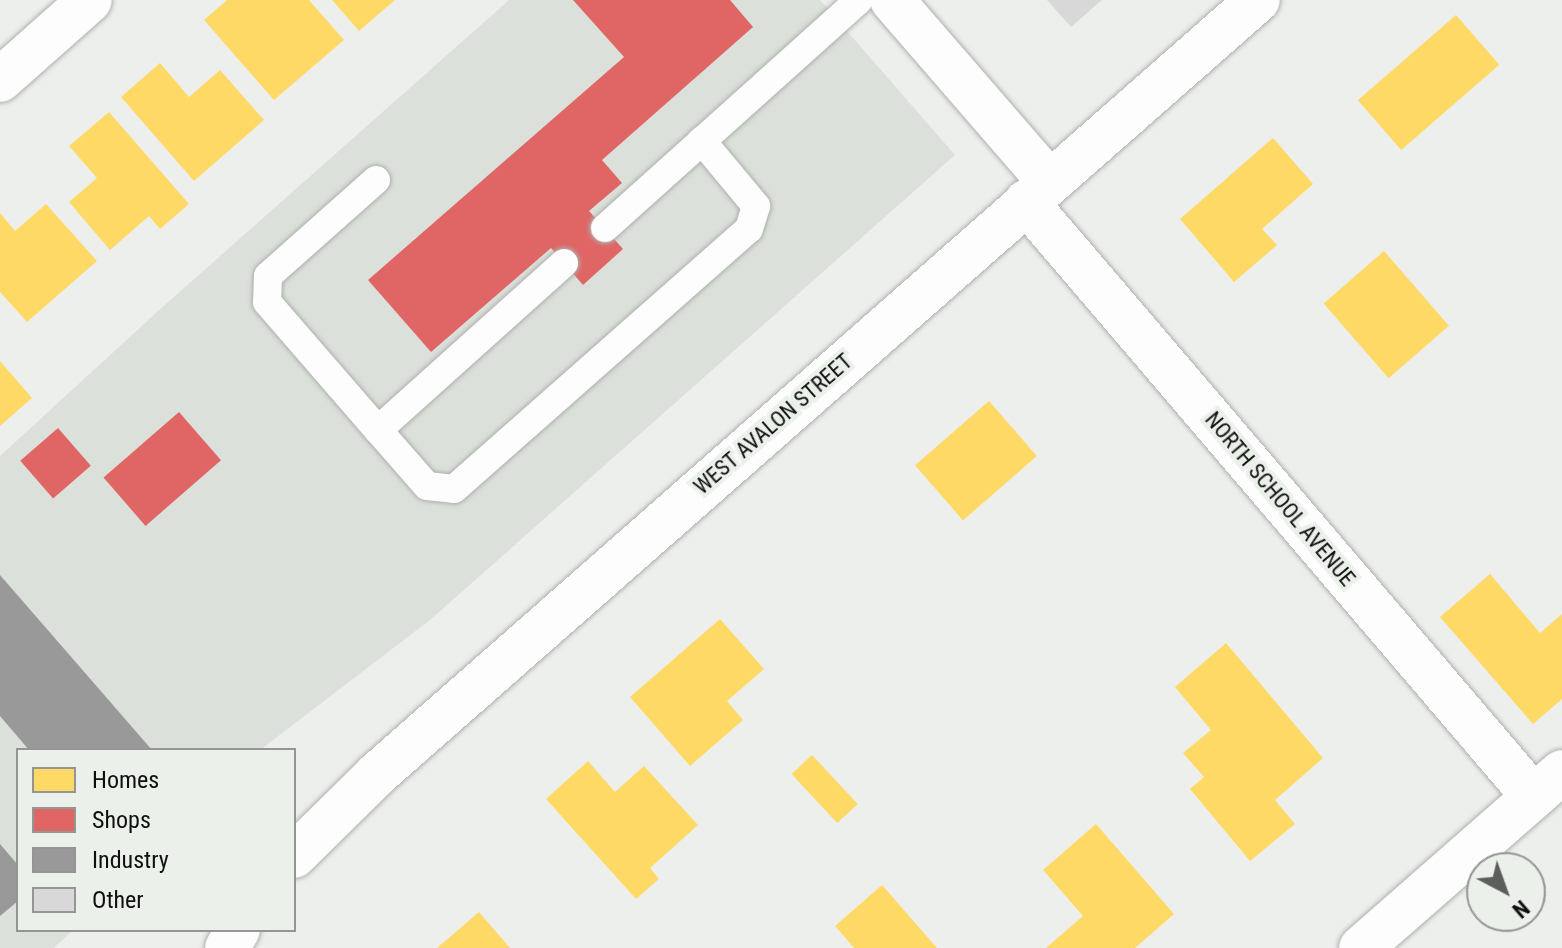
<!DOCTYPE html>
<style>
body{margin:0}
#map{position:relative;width:1562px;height:948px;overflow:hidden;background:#edefec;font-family:"Roboto Condensed",sans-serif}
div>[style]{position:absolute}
.built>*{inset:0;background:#dbe1da}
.homes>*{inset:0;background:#ffd966;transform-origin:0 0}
.shops>*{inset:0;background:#e06666;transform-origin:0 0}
.industry>*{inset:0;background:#999}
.building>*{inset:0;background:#d7d8d7}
.roads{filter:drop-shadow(0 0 2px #aeb0ad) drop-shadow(0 0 2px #aeb0ad)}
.service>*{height:28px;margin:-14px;padding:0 14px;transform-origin:14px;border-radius:14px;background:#fcfdfc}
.minor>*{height:44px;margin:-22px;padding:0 22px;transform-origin:22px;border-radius:22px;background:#fcfdfc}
.tertiary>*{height:44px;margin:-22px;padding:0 22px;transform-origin:22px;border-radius:22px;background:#fcfdfc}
.secondary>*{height:44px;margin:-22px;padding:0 22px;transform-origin:22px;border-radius:22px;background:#fcfdfc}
span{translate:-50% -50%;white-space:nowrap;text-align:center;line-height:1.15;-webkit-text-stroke:8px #ecf0eb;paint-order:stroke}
.street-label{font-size:22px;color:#0e100e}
.legend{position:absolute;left:16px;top:748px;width:280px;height:184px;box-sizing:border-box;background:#ecf0eb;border:2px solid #939693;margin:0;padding:10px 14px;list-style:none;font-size:24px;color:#0e100e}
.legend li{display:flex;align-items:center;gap:16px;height:40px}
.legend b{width:40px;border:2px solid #939693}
.north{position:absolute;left:1466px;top:852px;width:80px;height:80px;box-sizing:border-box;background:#ecf0eb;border:2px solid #939693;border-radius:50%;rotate:139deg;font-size:22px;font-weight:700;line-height:32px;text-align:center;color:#0e100e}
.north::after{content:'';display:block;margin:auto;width:28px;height:36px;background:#5c5e5c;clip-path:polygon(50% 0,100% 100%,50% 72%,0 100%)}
</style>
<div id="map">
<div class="built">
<i style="clip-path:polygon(509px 0,820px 0,955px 155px,430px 620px,260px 750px,18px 750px,18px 930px,73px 930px,54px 948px,0 948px,0 456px,157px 312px)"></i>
</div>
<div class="homes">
<i style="clip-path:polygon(227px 0,309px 0,344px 40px,274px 100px,204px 20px)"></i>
<i style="clip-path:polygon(332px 0,395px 0,359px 31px)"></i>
<i style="left:1456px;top:15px;width:66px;height:130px;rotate:49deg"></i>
<i style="clip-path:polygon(160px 63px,189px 97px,220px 70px,264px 120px,194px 181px,121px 97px)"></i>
<i style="clip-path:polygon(109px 112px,189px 204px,160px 229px,149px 216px,110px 250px,69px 202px,97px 178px,69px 146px)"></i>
<i style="clip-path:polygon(1273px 138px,1313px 184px,1262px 229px,1277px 245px,1234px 282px,1180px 219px)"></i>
<i style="clip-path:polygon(46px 204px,97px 261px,27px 322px,0 292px,0 213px,15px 231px)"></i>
<i style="left:1384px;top:251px;width:99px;height:80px;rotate:49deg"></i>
<i style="clip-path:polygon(0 361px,32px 398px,0 426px)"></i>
<i style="left:989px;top:401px;width:73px;height:98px;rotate:49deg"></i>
<i style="clip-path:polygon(1490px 574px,1540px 633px,1562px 614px,1562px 699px,1533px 724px,1440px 617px)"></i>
<i style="clip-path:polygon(720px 619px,764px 669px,727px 701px,743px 720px,690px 766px,630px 697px)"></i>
<i style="clip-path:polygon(1226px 643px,1323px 758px,1275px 800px,1295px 824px,1250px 861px,1190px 789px,1204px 777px,1183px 753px,1211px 730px,1175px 687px)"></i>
<i style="left:812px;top:755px;width:67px;height:28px;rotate:47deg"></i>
<i style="clip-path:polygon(588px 761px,615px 792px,644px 766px,698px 825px,650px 868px,659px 879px,636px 899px,546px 799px)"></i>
<i style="clip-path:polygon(1096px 824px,1174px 914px,1135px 948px,1046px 948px,1083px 916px,1043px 870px)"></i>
<i style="clip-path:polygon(882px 885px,937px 948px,854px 948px,835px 926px)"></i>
<i style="clip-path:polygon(479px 912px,510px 948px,437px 948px)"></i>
</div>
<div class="shops">
<i style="clip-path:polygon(573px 0,730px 0,753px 27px,602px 160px,622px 183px,589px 211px,623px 249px,583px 285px,551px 248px,431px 352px,368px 280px,624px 57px)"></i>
<i style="left:179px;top:412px;width:64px;height:100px;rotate:49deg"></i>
<i style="left:58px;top:428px;width:50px;height:50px;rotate:49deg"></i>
</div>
<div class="industry">
<i style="clip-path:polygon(0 575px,152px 750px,29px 750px,0 716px)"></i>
<i style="clip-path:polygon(0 844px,18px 865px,18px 901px,0 916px)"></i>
</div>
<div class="building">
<i style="clip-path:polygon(1047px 0,1102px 0,1071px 27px)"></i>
</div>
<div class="roads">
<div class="service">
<i style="left:376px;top:180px;width:144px;rotate:138.4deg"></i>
<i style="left:268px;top:276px;width:26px;rotate:92deg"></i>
<i style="left:267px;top:302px;width:169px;rotate:49.1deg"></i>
<i style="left:378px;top:430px;width:250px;rotate:-41.9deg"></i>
<i style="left:605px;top:228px;width:341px;rotate:-41.9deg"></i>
<i style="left:378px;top:430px;width:74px;rotate:48.8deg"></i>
<i style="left:427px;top:486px;width:27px;rotate:6deg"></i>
<i style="left:454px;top:489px;width:393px;rotate:-41.4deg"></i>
<i style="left:749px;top:229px;width:24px;rotate:-73deg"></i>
<i style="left:756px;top:206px;width:85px;rotate:-129.7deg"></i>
</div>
<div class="minor">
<i style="left:0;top:80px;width:120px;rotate:-41.6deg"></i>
<i style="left:1026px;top:202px;width:782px;rotate:49.51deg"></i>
<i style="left:1361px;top:948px;width:267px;rotate:-41.2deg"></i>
</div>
<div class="tertiary">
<i style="left:892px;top:0;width:240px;rotate:49.1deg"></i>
</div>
<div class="secondary">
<i style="left:294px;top:856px;width:115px;rotate:-44.6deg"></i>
<i style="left:376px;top:775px;width:1174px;rotate:-41.31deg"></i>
<i style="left:227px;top:948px;width:21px;rotate:-59deg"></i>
</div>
</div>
<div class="street-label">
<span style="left:773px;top:424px;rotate:-41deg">WEST AVALON STREET</span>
<span style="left:1280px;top:499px;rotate:50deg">NORTH SCHOOL AVENUE</span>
</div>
<ul class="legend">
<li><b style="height:22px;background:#ffd966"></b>Homes</li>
<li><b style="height:22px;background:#e06666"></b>Shops</li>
<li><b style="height:22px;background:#999"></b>Industry</li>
<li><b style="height:22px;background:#d7d8d7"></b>Other</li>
</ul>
<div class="north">N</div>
</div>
